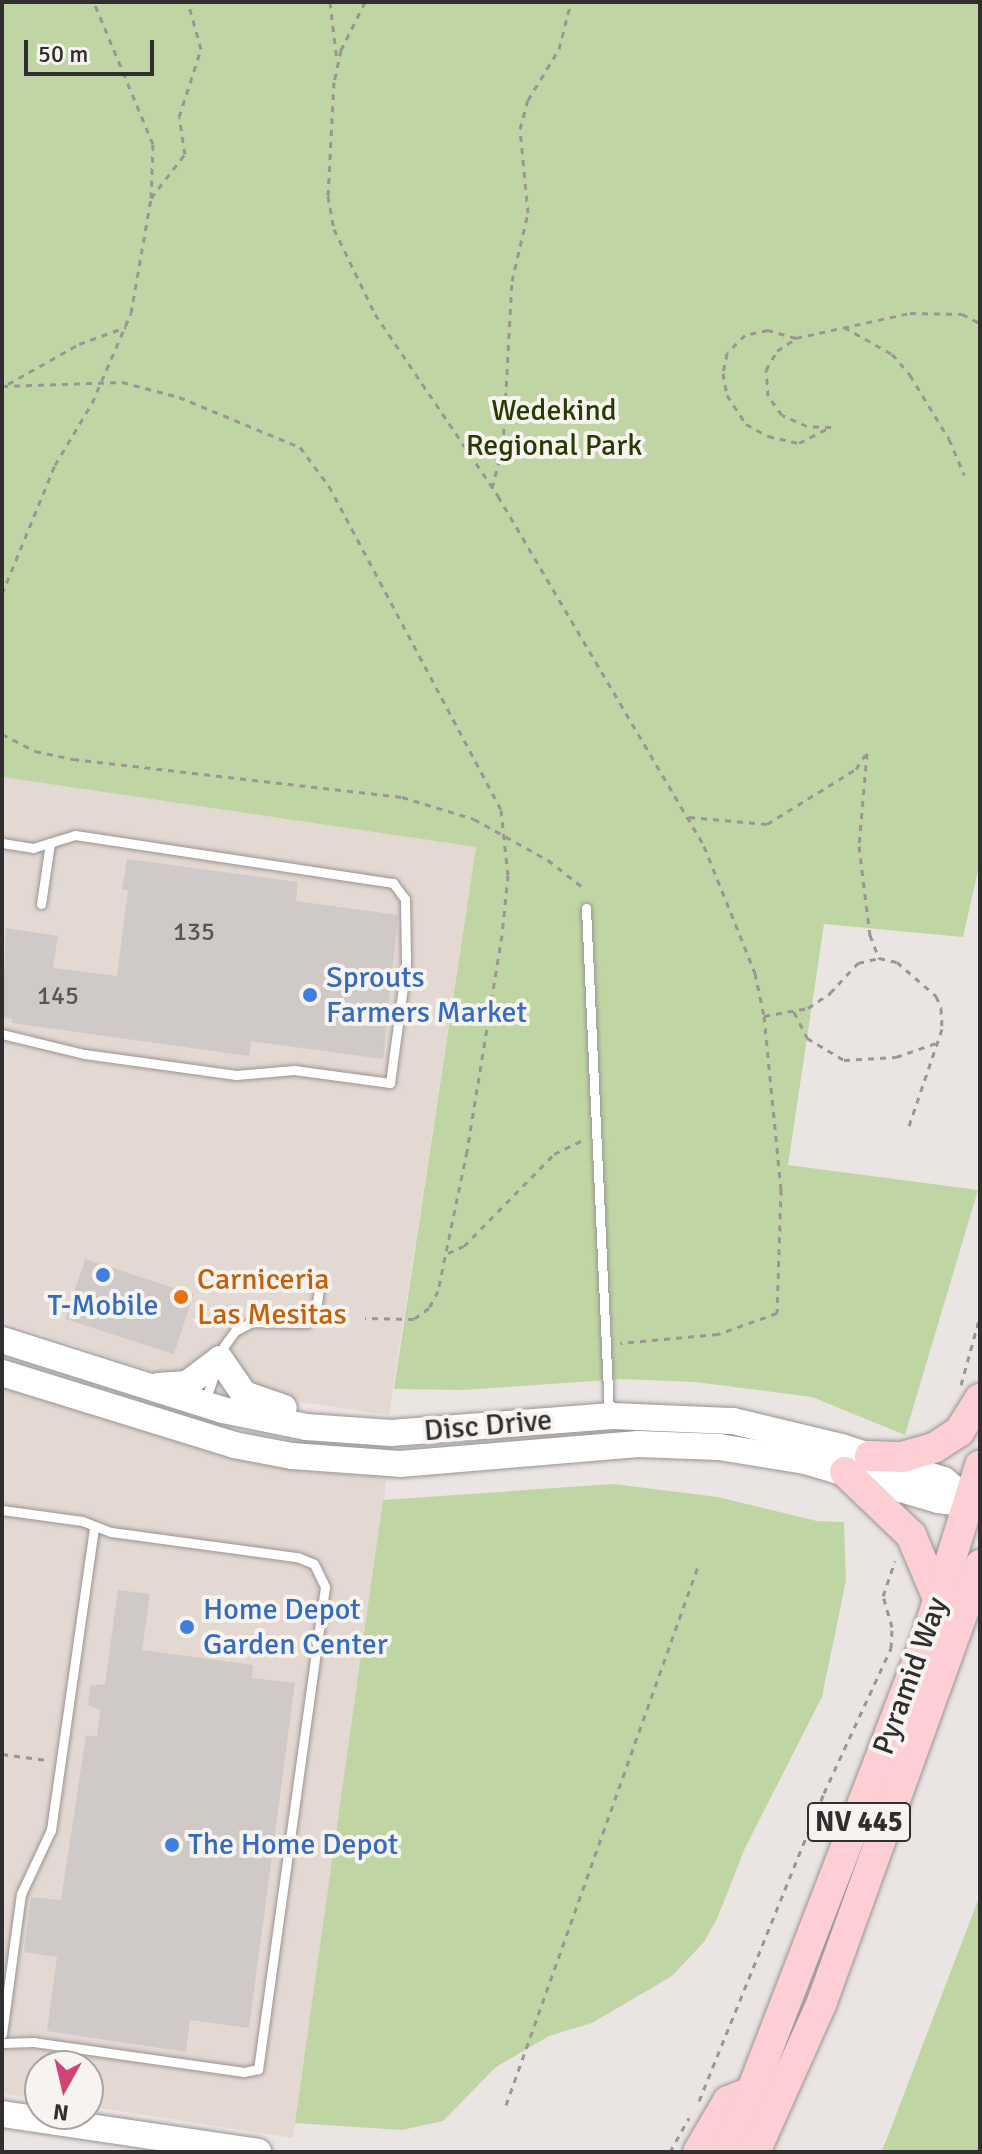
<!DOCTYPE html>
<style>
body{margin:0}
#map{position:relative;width:982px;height:2154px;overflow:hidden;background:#eae5e3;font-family:Signika,sans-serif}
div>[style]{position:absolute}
.built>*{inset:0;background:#e4d8d2}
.green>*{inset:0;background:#bfd6a4}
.building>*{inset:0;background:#cfcac8;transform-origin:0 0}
.path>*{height:3px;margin-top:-1.5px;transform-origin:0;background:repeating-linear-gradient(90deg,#9a9695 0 6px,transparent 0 12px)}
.roads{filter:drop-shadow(0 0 2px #989492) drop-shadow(0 0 2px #989492)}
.lane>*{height:9px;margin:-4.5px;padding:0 4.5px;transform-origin:4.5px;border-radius:4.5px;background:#fff}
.secondary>*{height:26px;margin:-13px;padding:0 13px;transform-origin:13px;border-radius:13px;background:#fff}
.primary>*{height:30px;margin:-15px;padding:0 15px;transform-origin:15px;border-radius:15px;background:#fdced3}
.dots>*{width:22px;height:22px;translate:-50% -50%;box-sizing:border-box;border:4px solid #f7f3f1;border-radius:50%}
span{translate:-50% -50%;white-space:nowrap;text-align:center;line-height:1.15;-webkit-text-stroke:8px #f7f3f1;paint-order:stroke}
.number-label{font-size:26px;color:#585554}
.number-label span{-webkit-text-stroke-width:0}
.shield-label span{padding:2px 6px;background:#f7f3f1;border:2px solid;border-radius:6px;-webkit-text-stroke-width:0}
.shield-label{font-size:28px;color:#302e2e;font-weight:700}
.park-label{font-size:30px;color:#283c00}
.shop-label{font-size:30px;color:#366cbe}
.left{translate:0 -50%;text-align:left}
.food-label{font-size:30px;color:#c56008}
.street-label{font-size:30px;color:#302e2e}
.frame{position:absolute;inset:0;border:4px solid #302e2e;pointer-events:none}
.north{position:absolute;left:24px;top:2050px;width:80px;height:80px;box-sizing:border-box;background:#f7f3f1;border:2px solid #a7a4a3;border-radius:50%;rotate:188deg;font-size:22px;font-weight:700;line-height:32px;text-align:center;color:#302e2e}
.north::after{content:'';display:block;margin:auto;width:28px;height:36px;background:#d04476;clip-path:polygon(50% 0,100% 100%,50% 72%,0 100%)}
.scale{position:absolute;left:24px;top:40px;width:130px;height:36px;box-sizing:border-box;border:4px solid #302e2e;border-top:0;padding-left:10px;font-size:24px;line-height:28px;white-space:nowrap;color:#302e2e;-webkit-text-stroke:6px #f7f3f1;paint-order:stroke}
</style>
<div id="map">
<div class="built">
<i style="clip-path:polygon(2px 777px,476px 847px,389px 1415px,265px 1397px,232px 1398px,2px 1321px)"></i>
<i style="clip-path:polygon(2px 1387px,223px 1456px,305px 1471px,387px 1477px,293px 2138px,88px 2106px,88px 2066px,40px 2066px,40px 2099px,2px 2094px)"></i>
</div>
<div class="green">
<i style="clip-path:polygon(2px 2px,980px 2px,980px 862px,963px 937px,824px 924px,788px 1165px,978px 1190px,905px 1435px,812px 1397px,695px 1382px,621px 1379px,464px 1390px,394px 1389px,476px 847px,2px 777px)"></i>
<i style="clip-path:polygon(613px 1484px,718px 1497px,817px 1521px,844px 1522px,846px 1580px,822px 1697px,745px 1848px,717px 1919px,704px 1942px,672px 1976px,592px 2023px,549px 2036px,496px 2067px,443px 2121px,402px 2130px,295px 2123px,383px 1500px)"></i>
<i style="clip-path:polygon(980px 1895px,980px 2152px,881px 2152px,886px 2141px)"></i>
</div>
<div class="building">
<i style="clip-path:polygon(127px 859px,298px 882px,296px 901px,398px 915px,383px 1059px,251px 1041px,249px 1056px,12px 1023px,12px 1019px,2px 1017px,6px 928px,58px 936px,53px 968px,117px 976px,128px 890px,122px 890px)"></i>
<i style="left:85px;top:1259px;width:114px;height:63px;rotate:18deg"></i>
<i style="clip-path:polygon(118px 1590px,150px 1594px,142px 1650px,253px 1665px,252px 1678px,295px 1683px,249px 2028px,190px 2020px,186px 2052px,47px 2031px,57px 1957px,24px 1952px,31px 1897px,61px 1900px,86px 1735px,97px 1737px,100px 1710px,88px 1705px,90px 1686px,105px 1684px)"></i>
</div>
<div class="path">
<i style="left:330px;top:2px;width:60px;rotate:83.3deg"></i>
<i style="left:365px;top:2px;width:54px;rotate:116.6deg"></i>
<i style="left:341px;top:50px;width:33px;rotate:102deg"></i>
<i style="left:334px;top:82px;width:114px;rotate:93deg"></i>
<i style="left:328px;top:196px;width:34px;rotate:80deg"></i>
<i style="left:334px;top:229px;width:94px;rotate:64.2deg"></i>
<i style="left:375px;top:314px;width:220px;rotate:55.9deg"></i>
<i style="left:498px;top:496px;width:406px;rotate:59.5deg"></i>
<i style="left:704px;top:846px;width:137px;rotate:68.1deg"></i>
<i style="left:755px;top:973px;width:44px;rotate:78.2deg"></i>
<i style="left:764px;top:1016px;width:174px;rotate:84.4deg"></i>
<i style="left:781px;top:1189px;width:124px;rotate:91.8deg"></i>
<i style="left:777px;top:1313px;width:63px;rotate:160.4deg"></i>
<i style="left:718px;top:1334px;width:98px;rotate:174.8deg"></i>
<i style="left:151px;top:198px;width:56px;rotate:-52.3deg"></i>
<i style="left:185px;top:154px;width:37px;rotate:-99deg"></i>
<i style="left:179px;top:117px;width:71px;rotate:-72.1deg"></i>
<i style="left:201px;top:49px;width:49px;rotate:-105.5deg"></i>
<i style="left:844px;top:327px;width:55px;rotate:29.4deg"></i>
<i style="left:892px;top:354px;width:28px;rotate:49deg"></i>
<i style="left:910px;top:375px;width:75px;rotate:58.6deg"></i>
<i style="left:949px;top:439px;width:39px;rotate:67deg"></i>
<i style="left:796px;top:338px;width:29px;rotate:-164deg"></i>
<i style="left:768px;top:330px;width:24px;rotate:168deg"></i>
<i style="left:745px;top:335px;width:25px;rotate:135deg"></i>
<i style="left:727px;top:353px;width:20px;rotate:101deg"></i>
<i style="left:723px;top:373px;width:22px;rotate:80deg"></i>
<i style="left:727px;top:395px;width:35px;rotate:57deg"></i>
<i style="left:746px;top:424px;width:25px;rotate:29deg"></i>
<i style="left:768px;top:436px;width:32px;rotate:13deg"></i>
<i style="left:799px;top:443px;width:35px;rotate:-27deg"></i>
<i style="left:8px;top:384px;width:81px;rotate:-29.4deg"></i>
<i style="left:79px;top:344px;width:50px;rotate:-19.9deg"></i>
<i style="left:2px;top:386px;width:120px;rotate:-1.9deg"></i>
<i style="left:122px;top:382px;width:59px;rotate:14.7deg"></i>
<i style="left:179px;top:397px;width:131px;rotate:22.5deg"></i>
<i style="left:300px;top:447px;width:49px;rotate:53.4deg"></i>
<i style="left:329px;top:486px;width:367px;rotate:62deg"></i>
<i style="left:501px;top:810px;width:65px;rotate:83.9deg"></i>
<i style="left:508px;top:875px;width:60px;rotate:95.7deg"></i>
<i style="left:502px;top:935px;width:219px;rotate:99.2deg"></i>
<i style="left:467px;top:1151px;width:143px;rotate:101.7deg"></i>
<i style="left:438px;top:1291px;width:19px;rotate:118deg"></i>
<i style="left:429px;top:1308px;width:19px;rotate:144deg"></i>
<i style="left:414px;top:1319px;width:49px;rotate:-178.8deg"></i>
<i style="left:831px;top:427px;width:24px;rotate:-178deg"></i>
<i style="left:807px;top:426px;width:27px;rotate:-156deg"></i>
<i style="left:782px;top:415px;width:24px;rotate:-126deg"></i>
<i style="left:768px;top:396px;width:26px;rotate:-94deg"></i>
<i style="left:766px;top:370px;width:22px;rotate:-60deg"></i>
<i style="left:777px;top:351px;width:23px;rotate:-34deg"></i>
<i style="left:796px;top:338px;width:117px;rotate:-12.4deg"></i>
<i style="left:910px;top:313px;width:52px;rotate:1.1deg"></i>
<i style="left:962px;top:314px;width:20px;rotate:27deg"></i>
<i style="left:492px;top:488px;width:43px;rotate:-75.3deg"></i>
<i style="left:503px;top:446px;width:165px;rotate:-86.9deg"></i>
<i style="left:512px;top:281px;width:70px;rotate:-76.8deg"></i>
<i style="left:528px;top:213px;width:84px;rotate:-95.4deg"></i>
<i style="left:520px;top:129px;width:30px;rotate:-75deg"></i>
<i style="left:528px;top:100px;width:60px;rotate:-58.7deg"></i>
<i style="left:559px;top:49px;width:49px;rotate:-75.7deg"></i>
<i style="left:2px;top:594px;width:139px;rotate:-67.7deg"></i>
<i style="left:55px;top:465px;width:72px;rotate:-59.2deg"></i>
<i style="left:92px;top:403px;width:98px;rotate:-66.6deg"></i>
<i style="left:131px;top:313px;width:117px;rotate:-80.1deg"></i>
<i style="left:151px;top:198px;width:54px;rotate:-87.9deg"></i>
<i style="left:153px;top:144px;width:154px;rotate:-112.6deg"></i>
<i style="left:2px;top:734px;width:37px;rotate:27deg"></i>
<i style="left:35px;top:751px;width:39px;rotate:12deg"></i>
<i style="left:73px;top:759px;width:331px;rotate:6.6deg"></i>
<i style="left:402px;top:797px;width:75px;rotate:17deg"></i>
<i style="left:474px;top:819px;width:85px;rotate:29deg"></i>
<i style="left:548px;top:860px;width:47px;rotate:38.1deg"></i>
<i style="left:867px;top:753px;width:93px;rotate:94.9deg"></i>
<i style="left:859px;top:846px;width:90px;rotate:83deg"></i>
<i style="left:870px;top:935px;width:25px;rotate:69deg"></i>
<i style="left:689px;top:817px;width:78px;rotate:5.1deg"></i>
<i style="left:767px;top:824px;width:105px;rotate:-31.7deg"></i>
<i style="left:856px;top:769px;width:17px;rotate:-57deg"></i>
<i style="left:794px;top:1012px;width:29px;rotate:63deg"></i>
<i style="left:807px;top:1038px;width:43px;rotate:30.7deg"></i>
<i style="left:844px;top:1060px;width:52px;rotate:-3.3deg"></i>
<i style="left:896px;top:1057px;width:42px;rotate:-19.3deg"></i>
<i style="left:764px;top:1016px;width:45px;rotate:-10.3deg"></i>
<i style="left:808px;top:1008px;width:27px;rotate:-34deg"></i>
<i style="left:830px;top:993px;width:41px;rotate:-47deg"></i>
<i style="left:858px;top:963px;width:22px;rotate:-13deg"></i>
<i style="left:879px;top:958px;width:18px;rotate:13deg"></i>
<i style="left:897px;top:962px;width:52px;rotate:41.1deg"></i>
<i style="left:936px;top:996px;width:13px;rotate:67deg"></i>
<i style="left:941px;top:1008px;width:21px;rotate:87deg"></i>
<i style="left:942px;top:1029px;width:106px;rotate:108.8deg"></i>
<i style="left:448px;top:1253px;width:17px;rotate:-24deg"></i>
<i style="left:464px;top:1246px;width:129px;rotate:-45.6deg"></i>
<i style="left:554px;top:1154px;width:34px;rotate:-26deg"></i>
<i style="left:961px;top:1385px;width:72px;rotate:-74.6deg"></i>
<i style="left:2px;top:1754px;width:45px;rotate:7.6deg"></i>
<i style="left:699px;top:2101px;width:332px;rotate:-67.9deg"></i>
<i style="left:824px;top:1793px;width:160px;rotate:-65.2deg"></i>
<i style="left:891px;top:1648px;width:21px;rotate:-87deg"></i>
<i style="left:892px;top:1627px;width:32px;rotate:-106deg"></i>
<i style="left:883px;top:1596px;width:37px;rotate:-71deg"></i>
<i style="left:506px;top:2105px;width:572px;rotate:-70.39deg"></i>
<i style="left:670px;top:2152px;width:39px;rotate:-61deg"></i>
</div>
<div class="roads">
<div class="lane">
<i style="left:2px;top:843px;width:31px;rotate:9deg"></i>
<i style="left:33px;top:848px;width:44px;rotate:-17.2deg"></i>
<i style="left:75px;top:835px;width:322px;rotate:8.6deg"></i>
<i style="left:393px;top:883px;width:20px;rotate:53deg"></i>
<i style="left:405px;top:899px;width:66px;rotate:89.1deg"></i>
<i style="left:406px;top:965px;width:119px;rotate:97.7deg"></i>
<i style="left:390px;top:1083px;width:97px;rotate:-172.3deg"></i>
<i style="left:294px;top:1070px;width:58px;rotate:175.1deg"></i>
<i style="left:236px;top:1075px;width:153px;rotate:-172.1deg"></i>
<i style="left:84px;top:1054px;width:84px;rotate:-166.3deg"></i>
<i style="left:41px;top:904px;width:62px;rotate:-81.6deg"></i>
<i style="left:586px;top:908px;width:506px;rotate:87.39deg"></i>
<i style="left:205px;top:1401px;width:58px;rotate:-70.9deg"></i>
<i style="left:224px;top:1346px;width:19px;rotate:-54deg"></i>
<i style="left:235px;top:1331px;width:19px;rotate:-28deg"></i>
<i style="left:252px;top:1322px;width:55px;rotate:1deg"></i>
<i style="left:307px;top:1323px;width:16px;rotate:-55deg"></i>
<i style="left:316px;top:1310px;width:29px;rotate:-82deg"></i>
<i style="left:2px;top:1510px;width:81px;rotate:7.8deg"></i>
<i style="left:82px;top:1521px;width:31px;rotate:21deg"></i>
<i style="left:111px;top:1532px;width:188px;rotate:7.7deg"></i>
<i style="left:297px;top:1557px;width:18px;rotate:22deg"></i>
<i style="left:314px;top:1564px;width:25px;rotate:64deg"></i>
<i style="left:325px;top:1587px;width:487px;rotate:97.9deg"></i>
<i style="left:258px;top:2069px;width:14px;rotate:168deg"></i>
<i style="left:244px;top:2072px;width:212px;rotate:-171.9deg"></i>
<i style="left:34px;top:2042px;width:32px;rotate:178deg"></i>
<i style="left:2px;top:2034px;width:141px;rotate:-82.3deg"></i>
<i style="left:21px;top:1894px;width:71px;rotate:-64.9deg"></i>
<i style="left:51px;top:1830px;width:307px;rotate:-81.9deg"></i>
</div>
<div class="secondary">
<i style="left:2px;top:1340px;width:232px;rotate:17.6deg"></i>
<i style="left:223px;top:1410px;width:85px;rotate:11.6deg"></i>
<i style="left:306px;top:1427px;width:85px;rotate:4deg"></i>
<i style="left:391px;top:1433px;width:222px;rotate:-4.4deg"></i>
<i style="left:612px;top:1416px;width:121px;rotate:2.4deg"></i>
<i style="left:733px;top:1421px;width:111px;rotate:13.5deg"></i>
<i style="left:841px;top:1447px;width:108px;rotate:17.8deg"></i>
<i style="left:944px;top:1480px;width:33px;rotate:41deg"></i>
<i style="left:2px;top:1373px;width:243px;rotate:17.2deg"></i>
<i style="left:234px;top:1445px;width:59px;rotate:10.7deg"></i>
<i style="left:292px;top:1456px;width:108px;rotate:4.2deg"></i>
<i style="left:400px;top:1464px;width:239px;rotate:-4.8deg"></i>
<i style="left:638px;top:1444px;width:81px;rotate:2.1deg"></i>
<i style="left:719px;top:1447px;width:87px;rotate:9.2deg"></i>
<i style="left:805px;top:1461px;width:139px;rotate:16.3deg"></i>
<i style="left:938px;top:1500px;width:42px;rotate:6.8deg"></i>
<i style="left:158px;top:1386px;width:29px;rotate:-4deg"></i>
<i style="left:187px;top:1384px;width:41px;rotate:-37.1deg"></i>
<i style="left:220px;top:1359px;width:42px;rotate:55.6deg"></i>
<i style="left:244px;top:1394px;width:42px;rotate:19.3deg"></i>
<i style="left:2px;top:2114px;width:259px;rotate:8.4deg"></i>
</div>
<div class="primary">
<i style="left:870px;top:1456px;width:32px;rotate:2deg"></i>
<i style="left:902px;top:1457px;width:33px;rotate:-16deg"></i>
<i style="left:934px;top:1448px;width:30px;rotate:-33deg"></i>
<i style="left:959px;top:1432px;width:39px;rotate:-58deg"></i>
<i style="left:845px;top:1472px;width:91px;rotate:43.7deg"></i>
<i style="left:911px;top:1535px;width:72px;rotate:67deg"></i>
<i style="left:698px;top:2152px;width:59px;rotate:-59.5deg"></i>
<i style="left:728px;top:2101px;width:28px;rotate:-21deg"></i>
<i style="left:728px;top:2152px;width:547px;rotate:-68.88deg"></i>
<i style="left:925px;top:1642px;width:185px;rotate:-72.7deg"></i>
<i style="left:755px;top:2152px;width:164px;rotate:-65.9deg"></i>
<i style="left:822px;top:2002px;width:465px;rotate:-70.1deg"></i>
</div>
</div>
<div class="dots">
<i style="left:310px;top:995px;background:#3f7fe0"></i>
<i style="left:103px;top:1275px;background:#3f7fe0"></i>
<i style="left:181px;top:1297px;background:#e8710a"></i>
<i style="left:187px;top:1627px;background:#3f7fe0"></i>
<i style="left:172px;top:1845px;background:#3f7fe0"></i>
</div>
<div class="number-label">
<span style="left:194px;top:933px">135</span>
<span style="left:58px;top:997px">145</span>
</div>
<div class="shield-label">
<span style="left:859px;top:1822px">NV 445</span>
</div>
<div class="park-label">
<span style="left:554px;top:428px">Wedekind<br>Regional Park</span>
</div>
<div class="shop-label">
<span class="left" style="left:326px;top:995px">Sprouts<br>Farmers Market</span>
<span style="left:103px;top:1306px">T-Mobile</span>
<span class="left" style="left:203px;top:1627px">Home Depot<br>Garden Center</span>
<span class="left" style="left:188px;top:1845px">The Home Depot</span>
</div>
<div class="food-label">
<span class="left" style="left:197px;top:1297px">Carniceria<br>Las Mesitas</span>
</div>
<div class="street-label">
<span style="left:488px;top:1426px;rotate:-5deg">Disc Drive</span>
<span style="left:911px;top:1676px;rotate:-70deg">Pyramid Way</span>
</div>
<div class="frame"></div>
<div class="north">N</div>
<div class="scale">50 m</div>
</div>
